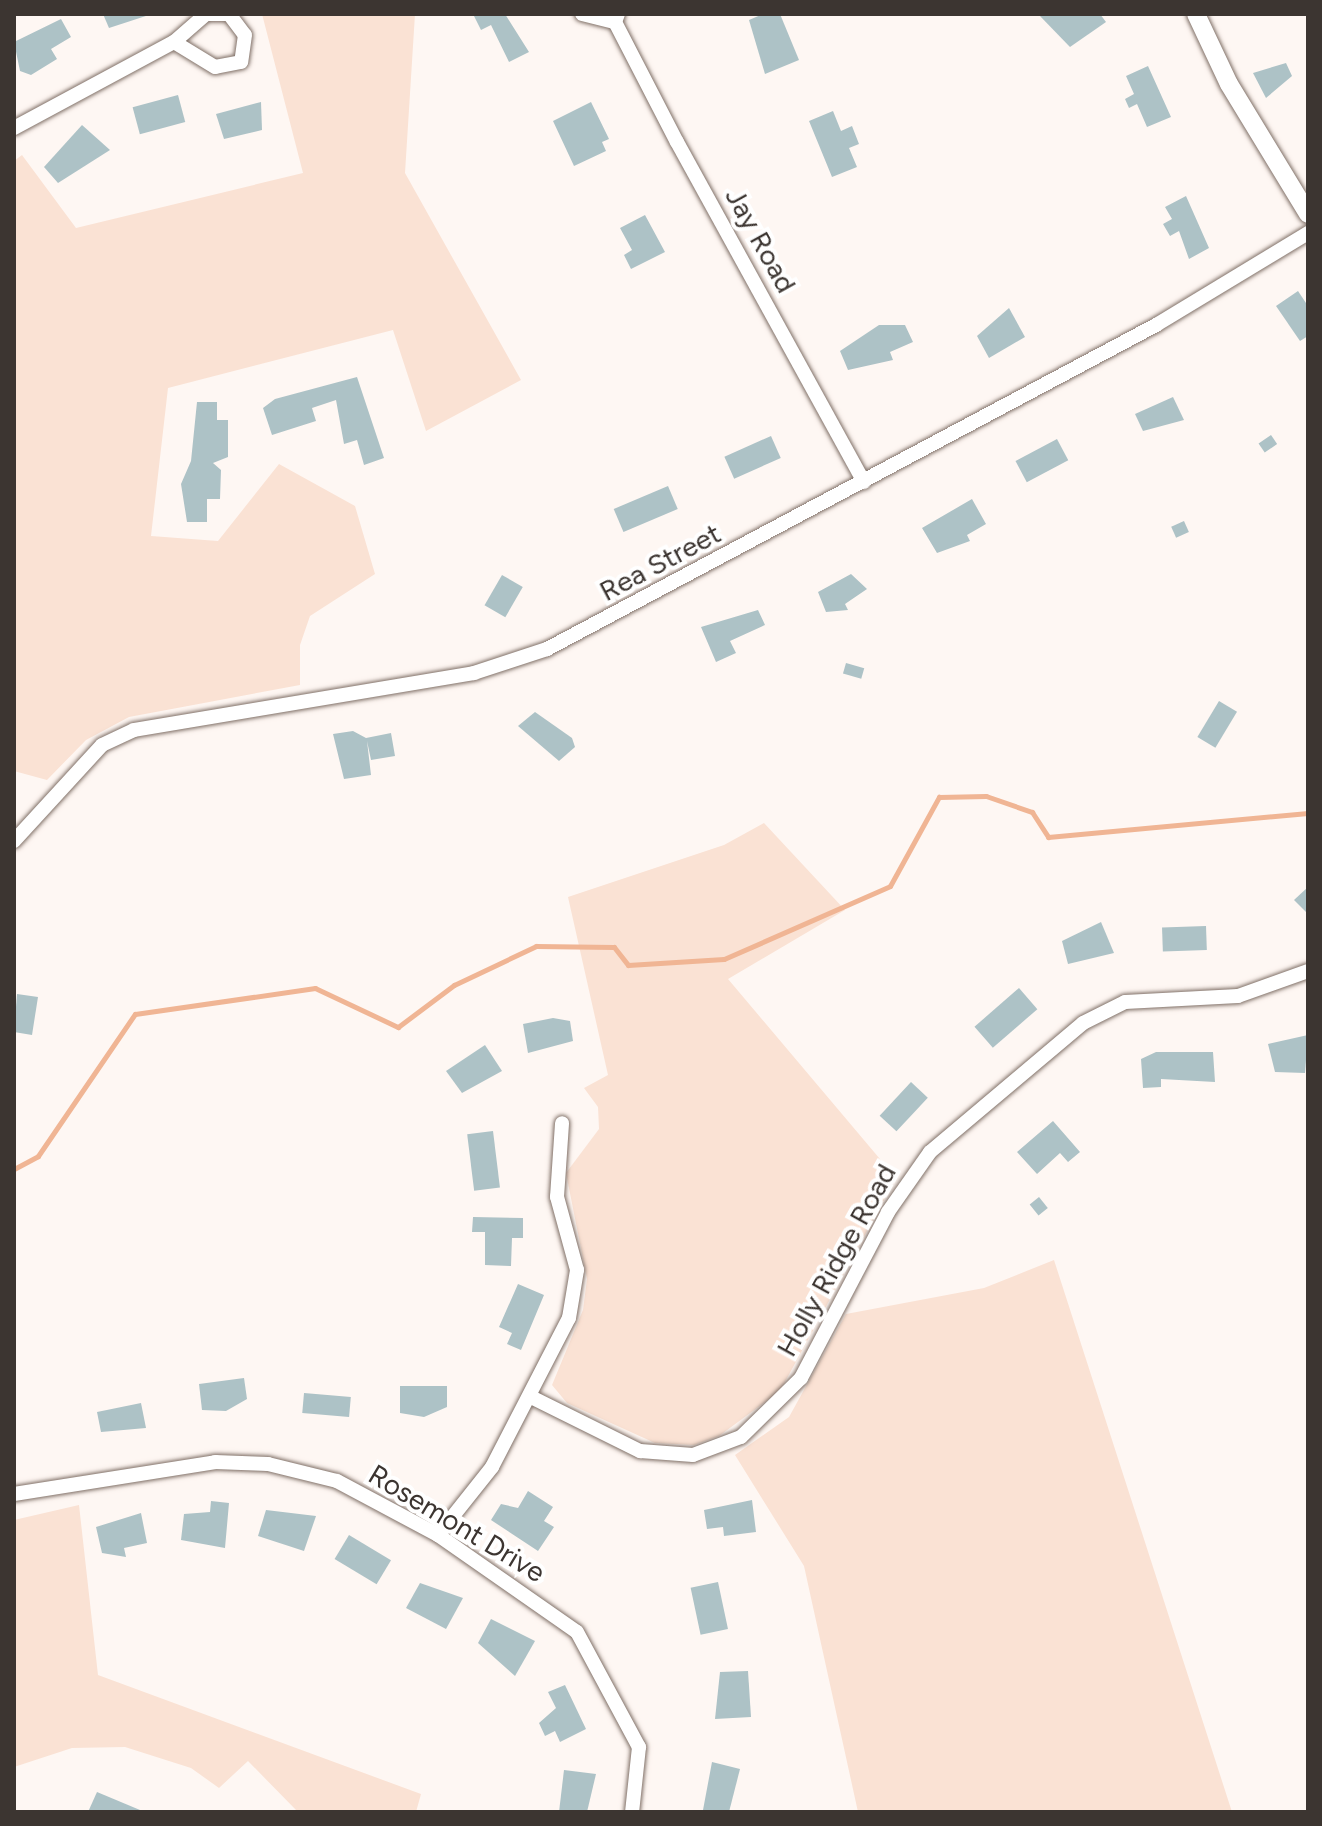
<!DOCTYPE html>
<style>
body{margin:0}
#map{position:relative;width:1322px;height:1826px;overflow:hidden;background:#fef7f3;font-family:Figtree,sans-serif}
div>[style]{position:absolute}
.green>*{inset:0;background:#fae2d4}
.stream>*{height:5px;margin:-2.5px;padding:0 2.5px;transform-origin:2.5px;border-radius:2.5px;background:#f0b594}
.building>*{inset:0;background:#adc2c6;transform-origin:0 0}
.roads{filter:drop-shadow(0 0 2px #807067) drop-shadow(0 0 2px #807067)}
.street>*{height:14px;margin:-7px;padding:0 7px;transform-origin:7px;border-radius:7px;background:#fff}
.secondary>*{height:18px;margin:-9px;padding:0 9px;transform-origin:9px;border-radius:9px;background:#fff}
span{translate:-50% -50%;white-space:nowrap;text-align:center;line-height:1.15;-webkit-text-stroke:8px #fff;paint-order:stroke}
.street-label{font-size:28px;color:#3c3531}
.frame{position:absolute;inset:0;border:16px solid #3c3531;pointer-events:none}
</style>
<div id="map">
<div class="green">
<i style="clip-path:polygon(262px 14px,415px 14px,405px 173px,521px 380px,426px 431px,393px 330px,168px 388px,151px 536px,218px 541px,279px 464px,355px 506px,375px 574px,310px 616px,300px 645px,300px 685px,129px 717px,86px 740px,47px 780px,14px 771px,14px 161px,22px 155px,76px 228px,303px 173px)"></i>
<i style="clip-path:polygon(764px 823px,845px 910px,728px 979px,896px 1178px,780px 1391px,719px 1436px,694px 1445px,655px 1443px,567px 1403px,552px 1385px,583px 1310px,587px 1279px,566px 1173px,599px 1129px,598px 1107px,584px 1088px,608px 1075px,568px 897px,724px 845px)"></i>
<i style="clip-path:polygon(1054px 1260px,1232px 1812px,858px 1812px,804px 1566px,735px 1455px,789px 1417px,846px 1314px,984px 1288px)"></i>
<i style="clip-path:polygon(79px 1505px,98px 1675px,421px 1794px,416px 1812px,298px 1812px,248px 1761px,219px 1788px,191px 1768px,125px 1747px,72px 1748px,14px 1767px,14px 1520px)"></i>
</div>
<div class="stream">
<i style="left:14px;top:1169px;width:27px;rotate:-28deg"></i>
<i style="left:38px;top:1156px;width:172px;rotate:-55.7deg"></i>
<i style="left:135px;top:1014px;width:182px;rotate:-8.2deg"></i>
<i style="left:315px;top:988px;width:92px;rotate:25.2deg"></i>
<i style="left:398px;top:1027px;width:70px;rotate:-36.9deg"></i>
<i style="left:454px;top:985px;width:91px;rotate:-25.4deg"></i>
<i style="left:536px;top:946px;width:78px;rotate:0.7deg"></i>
<i style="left:614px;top:947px;width:23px;rotate:52deg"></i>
<i style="left:628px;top:965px;width:96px;rotate:-3.6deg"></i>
<i style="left:724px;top:959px;width:181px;rotate:-23.7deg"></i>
<i style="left:890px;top:886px;width:102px;rotate:-61.2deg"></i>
<i style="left:939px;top:797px;width:47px;rotate:-1.2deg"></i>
<i style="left:986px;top:796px;width:49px;rotate:19.2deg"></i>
<i style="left:1032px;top:812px;width:30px;rotate:57deg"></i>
<i style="left:1048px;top:837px;width:261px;rotate:-5.3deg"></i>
</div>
<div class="building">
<i style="clip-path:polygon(103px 14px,152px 14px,109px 28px)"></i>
<i style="clip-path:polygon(473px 14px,505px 14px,529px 52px,509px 62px,491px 25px,481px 30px)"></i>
<i style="clip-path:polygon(763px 14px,780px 14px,799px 60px,765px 74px,749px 20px)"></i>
<i style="clip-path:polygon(1038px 14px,1100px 14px,1106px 22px,1070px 47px)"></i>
<i style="clip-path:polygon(61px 19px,71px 37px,51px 49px,57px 59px,31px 75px,20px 71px,14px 42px)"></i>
<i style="clip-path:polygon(1286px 63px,1292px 76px,1266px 98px,1253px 73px)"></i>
<i style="clip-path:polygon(1148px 66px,1171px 117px,1147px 127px,1137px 104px,1129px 108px,1125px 99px,1134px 94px,1126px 76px)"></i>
<i style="left:178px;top:95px;width:28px;height:47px;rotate:75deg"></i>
<i style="clip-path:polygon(261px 102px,262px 130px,224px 139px,216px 114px)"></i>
<i style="clip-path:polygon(591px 102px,609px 139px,602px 142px,606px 151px,574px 166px,553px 121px)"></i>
<i style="clip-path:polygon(833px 111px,841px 131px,852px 126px,859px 144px,849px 148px,857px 167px,832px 177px,809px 121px)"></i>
<i style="clip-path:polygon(82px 125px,110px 150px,58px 183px,44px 167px)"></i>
<i style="clip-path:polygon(1186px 196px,1209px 248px,1189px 259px,1179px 231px,1170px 236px,1163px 224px,1172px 219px,1165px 207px)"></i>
<i style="clip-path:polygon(645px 215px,665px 252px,631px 269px,624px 255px,632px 250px,620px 228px)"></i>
<i style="clip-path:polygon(1298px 291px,1308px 306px,1308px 336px,1300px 341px,1276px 306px)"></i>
<i style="clip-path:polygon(1009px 308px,1025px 337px,989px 358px,977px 336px)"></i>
<i style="clip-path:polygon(879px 325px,905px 325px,913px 342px,890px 352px,893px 360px,848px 370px,840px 351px)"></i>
<i style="clip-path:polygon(357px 377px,384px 458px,364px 465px,357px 440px,344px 444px,336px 400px,312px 408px,316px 421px,272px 435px,263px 408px,275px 399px)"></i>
<i style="clip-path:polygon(1173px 397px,1184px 420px,1143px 431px,1135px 414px)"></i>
<i style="clip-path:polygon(197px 402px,217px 402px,217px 420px,228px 420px,228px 457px,213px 463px,221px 470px,220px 499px,207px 499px,207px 522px,187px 522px,181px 484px,191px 461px)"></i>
<i style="left:1271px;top:435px;width:11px;height:15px;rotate:56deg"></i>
<i style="left:771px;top:436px;width:24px;height:51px;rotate:66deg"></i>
<i style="left:1057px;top:439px;width:24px;height:47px;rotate:62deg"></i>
<i style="left:668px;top:486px;width:25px;height:59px;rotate:67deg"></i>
<i style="clip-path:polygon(972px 499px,986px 524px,967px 535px,970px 541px,937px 553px,922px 528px)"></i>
<i style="left:1184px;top:521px;width:12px;height:14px;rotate:66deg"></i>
<i style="clip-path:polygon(851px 574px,867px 589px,845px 604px,848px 610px,826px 612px,818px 592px)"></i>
<i style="left:502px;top:575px;width:24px;height:35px;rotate:30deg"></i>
<i style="clip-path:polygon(758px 610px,765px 625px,730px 641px,736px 653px,716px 662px,701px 627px)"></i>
<i style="left:846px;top:663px;width:19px;height:11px;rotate:16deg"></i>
<i style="left:1219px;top:701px;width:21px;height:42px;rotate:31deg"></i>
<i style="clip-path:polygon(535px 712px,572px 738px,575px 747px,559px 761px,518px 726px)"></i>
<i style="clip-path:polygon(353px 731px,366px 738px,391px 733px,395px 756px,371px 760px,367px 741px,371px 775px,344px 779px,333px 734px)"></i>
<i style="clip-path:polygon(1308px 887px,1308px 914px,1294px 900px)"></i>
<i style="clip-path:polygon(1101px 922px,1114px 953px,1068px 964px,1062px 941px)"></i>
<i style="left:1206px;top:926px;width:24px;height:44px;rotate:88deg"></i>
<i style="left:1019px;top:988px;width:28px;height:59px;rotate:49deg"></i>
<i style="clip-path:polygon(17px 994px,38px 997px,32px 1035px,14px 1032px)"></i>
<i style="clip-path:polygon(553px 1018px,570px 1021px,573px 1041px,528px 1053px,523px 1024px)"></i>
<i style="clip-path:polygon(1308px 1035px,1305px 1073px,1275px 1072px,1268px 1044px)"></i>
<i style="clip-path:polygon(485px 1045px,502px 1071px,462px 1093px,446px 1071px)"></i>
<i style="clip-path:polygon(1156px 1052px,1213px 1052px,1215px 1082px,1161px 1079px,1161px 1087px,1143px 1088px,1141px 1059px)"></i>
<i style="left:911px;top:1082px;width:23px;height:46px;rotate:43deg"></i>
<i style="clip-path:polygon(1053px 1121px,1080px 1152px,1068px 1162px,1060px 1153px,1037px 1174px,1017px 1152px)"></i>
<i style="left:493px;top:1131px;width:57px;height:26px;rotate:83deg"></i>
<i style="left:1039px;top:1197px;width:14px;height:12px;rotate:51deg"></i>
<i style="clip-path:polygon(473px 1217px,523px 1218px,523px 1238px,512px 1238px,511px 1266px,485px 1265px,485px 1232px,472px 1232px)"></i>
<i style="clip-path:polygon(518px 1284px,544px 1295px,521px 1350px,507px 1344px,512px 1333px,499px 1327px)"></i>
<i style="clip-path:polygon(244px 1378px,247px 1399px,226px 1411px,202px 1410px,199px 1384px)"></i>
<i style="clip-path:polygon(400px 1386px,447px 1386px,447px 1407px,424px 1417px,400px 1413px)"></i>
<i style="left:304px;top:1393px;width:47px;height:20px;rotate:5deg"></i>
<i style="clip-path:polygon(141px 1403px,146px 1428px,101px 1432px,97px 1412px)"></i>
<i style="clip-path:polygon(528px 1491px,553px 1507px,544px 1521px,554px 1527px,538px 1551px,491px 1520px,501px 1504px,518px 1508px)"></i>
<i style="clip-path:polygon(752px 1500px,756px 1532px,724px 1536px,723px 1527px,707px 1529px,704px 1510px)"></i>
<i style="clip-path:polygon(211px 1501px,229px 1503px,225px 1548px,181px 1540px,184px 1514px,210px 1512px)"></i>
<i style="clip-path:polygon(266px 1510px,316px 1516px,304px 1551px,258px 1536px)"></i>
<i style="clip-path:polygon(141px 1513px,147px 1543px,124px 1548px,126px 1557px,102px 1553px,96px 1527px)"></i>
<i style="left:349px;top:1535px;width:49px;height:28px;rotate:31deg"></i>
<i style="left:718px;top:1582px;width:48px;height:28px;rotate:78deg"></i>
<i style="clip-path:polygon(420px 1583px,463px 1598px,446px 1629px,406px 1608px)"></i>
<i style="clip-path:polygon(491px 1619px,535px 1641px,515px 1676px,478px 1643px)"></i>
<i style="clip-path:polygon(748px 1671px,751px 1717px,715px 1719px,720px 1672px)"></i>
<i style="clip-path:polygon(565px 1685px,586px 1729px,560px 1742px,555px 1731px,545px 1736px,539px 1723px,556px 1708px,548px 1692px)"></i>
<i style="clip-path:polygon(712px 1762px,740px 1769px,729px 1812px,703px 1810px)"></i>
<i style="clip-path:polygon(564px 1770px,596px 1774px,587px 1812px,559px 1812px)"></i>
<i style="clip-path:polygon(97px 1792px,140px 1810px,139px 1812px,88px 1812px)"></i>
</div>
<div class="roads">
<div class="street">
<i style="left:582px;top:14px;width:34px;rotate:14deg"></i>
<i style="left:618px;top:14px;width:9px;rotate:111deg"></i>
<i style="left:615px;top:22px;width:135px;rotate:62.7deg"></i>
<i style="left:677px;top:142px;width:388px;rotate:61.2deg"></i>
<i style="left:14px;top:128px;width:182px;rotate:-28.3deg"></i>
<i style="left:174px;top:42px;width:43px;rotate:-41.2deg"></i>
<i style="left:206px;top:14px;width:23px"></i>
<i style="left:229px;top:14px;width:26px;rotate:53deg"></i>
<i style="left:245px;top:35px;width:27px;rotate:98deg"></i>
<i style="left:241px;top:62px;width:26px;rotate:169deg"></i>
<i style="left:215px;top:67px;width:48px;rotate:-148.6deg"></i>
<i style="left:14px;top:841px;width:130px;rotate:-47.5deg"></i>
<i style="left:102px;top:745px;width:35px;rotate:-25deg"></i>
<i style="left:134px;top:730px;width:345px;rotate:-9.5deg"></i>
<i style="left:474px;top:673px;width:77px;rotate:-18.2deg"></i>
<i style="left:547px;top:649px;width:690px;rotate:-28.01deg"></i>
<i style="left:1156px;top:325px;width:178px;rotate:-31.2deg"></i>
<i style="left:531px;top:1397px;width:122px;rotate:26.4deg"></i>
<i style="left:640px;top:1451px;width:53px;rotate:4.3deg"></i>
<i style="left:693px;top:1455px;width:51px;rotate:-20.6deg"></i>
<i style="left:741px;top:1437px;width:84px;rotate:-44.5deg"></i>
<i style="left:801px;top:1378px;width:187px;rotate:-62.3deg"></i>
<i style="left:888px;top:1212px;width:73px;rotate:-55deg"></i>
<i style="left:930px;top:1152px;width:200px;rotate:-40.1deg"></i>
<i style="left:1083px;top:1023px;width:47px;rotate:-26.6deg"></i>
<i style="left:1125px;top:1002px;width:113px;rotate:-3deg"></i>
<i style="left:1238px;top:996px;width:74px;rotate:-19.7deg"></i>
<i style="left:14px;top:1494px;width:204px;rotate:-9deg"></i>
<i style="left:215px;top:1462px;width:53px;rotate:2.2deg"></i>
<i style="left:268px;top:1464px;width:71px;rotate:13.8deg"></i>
<i style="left:337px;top:1481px;width:115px;rotate:28.1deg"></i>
<i style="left:438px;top:1535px;width:169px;rotate:34.9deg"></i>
<i style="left:577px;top:1632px;width:131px;rotate:61.7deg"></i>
<i style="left:639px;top:1747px;width:65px;rotate:96.1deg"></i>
<i style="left:438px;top:1535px;width:87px;rotate:-51.5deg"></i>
<i style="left:492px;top:1467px;width:168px;rotate:-62.7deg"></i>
<i style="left:569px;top:1318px;width:49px;rotate:-80.5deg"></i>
<i style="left:577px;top:1270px;width:76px;rotate:-105.3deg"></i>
<i style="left:557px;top:1197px;width:74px;rotate:-86.1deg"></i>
</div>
<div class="secondary">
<i style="left:1196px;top:14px;width:77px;rotate:64.8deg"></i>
<i style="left:1229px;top:84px;width:152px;rotate:58.7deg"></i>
</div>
</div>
<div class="street-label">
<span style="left:761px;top:240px;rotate:61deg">Jay Road</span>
<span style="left:660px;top:562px;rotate:-28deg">Rea Street</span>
<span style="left:836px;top:1260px;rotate:-61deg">Holly Ridge Road</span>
<span style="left:457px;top:1523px;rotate:31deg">Rosemont Drive</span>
</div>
<div class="frame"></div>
</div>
